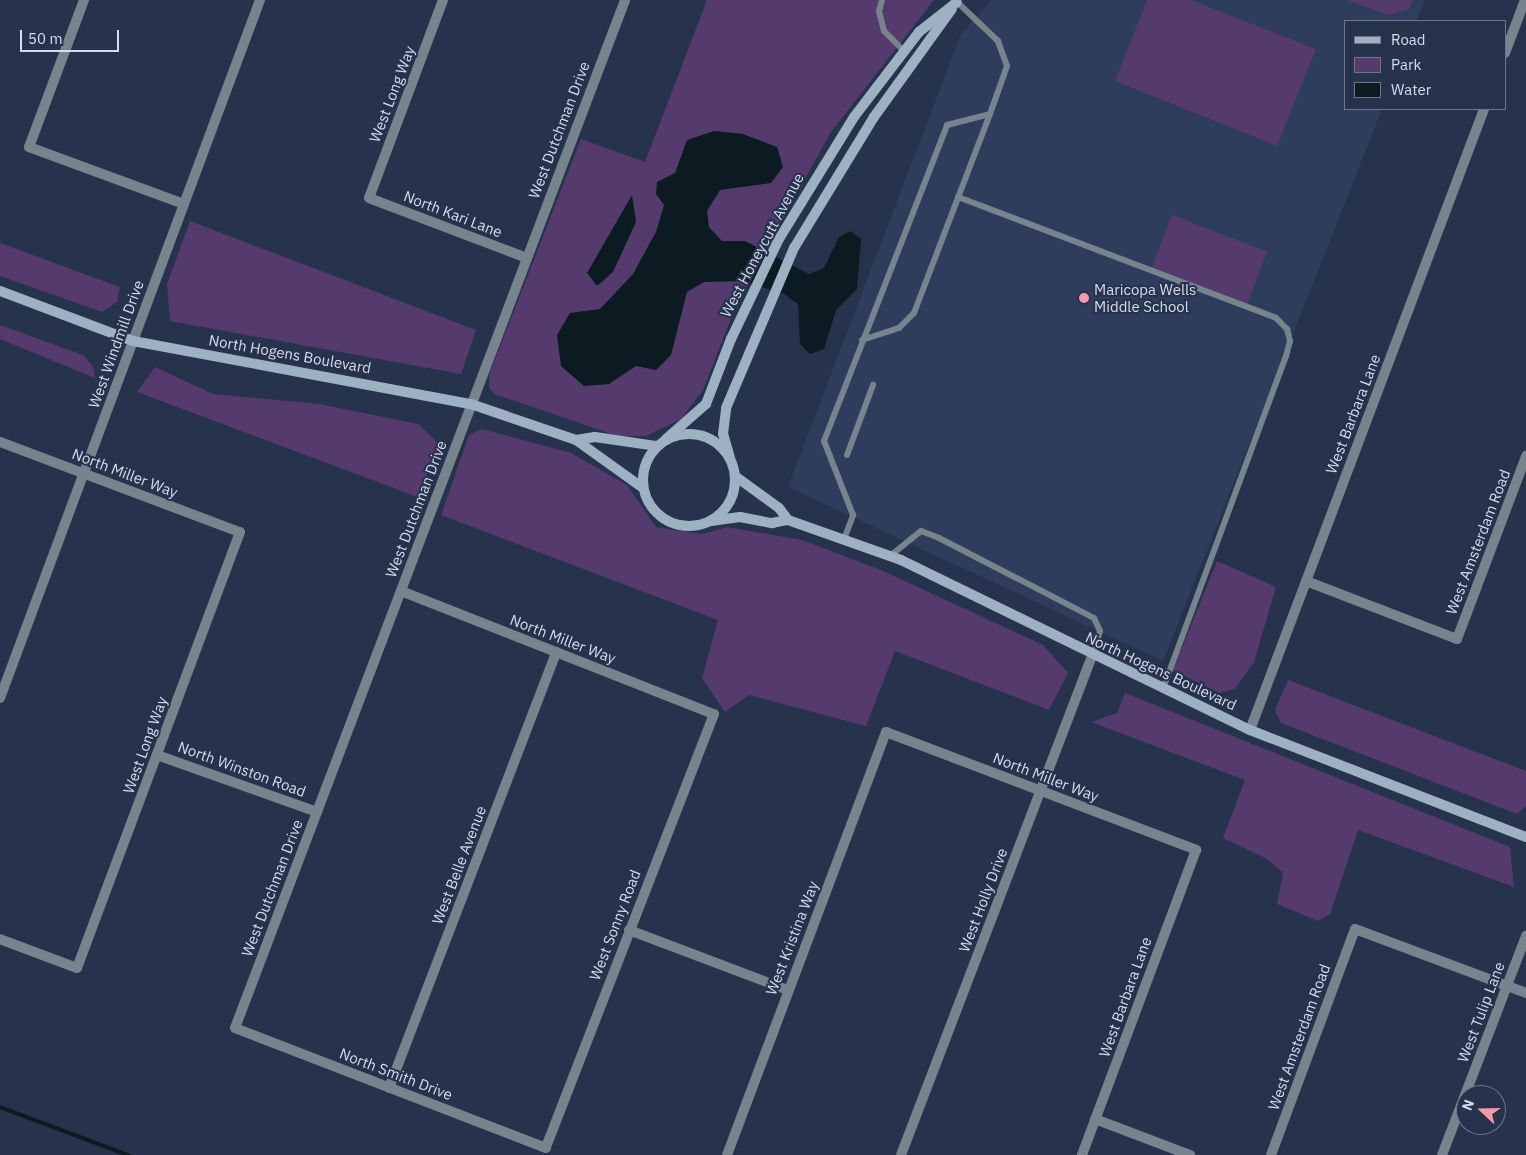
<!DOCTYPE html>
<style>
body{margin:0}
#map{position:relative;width:1526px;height:1155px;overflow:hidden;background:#27334c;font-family:"IBM Plex Sans",sans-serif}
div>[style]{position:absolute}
.built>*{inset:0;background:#2f3d5c}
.green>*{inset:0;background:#543a6d;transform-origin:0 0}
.water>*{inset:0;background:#0b1b21}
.stream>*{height:4px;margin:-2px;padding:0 2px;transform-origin:2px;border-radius:2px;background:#0b1b21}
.lane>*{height:6px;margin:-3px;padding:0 3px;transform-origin:3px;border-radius:3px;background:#77848e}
.street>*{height:10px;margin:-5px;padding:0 5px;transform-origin:5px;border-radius:5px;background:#77848e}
.secondary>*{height:10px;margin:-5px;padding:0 5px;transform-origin:5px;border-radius:5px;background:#9db1c2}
.secondary>.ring{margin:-5px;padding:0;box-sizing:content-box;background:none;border:10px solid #9db1c2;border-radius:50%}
.dots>*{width:14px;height:14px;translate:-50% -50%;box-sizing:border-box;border:2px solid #27334c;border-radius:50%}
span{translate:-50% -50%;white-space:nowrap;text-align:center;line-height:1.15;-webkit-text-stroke:4px #27334c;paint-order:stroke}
.street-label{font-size:15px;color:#d5dded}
.poi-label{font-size:15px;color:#d5dded}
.left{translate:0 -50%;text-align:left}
.legend{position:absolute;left:1344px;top:20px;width:162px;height:90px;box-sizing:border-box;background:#27334c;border:1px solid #6d778c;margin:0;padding:6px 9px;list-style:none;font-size:15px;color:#d5dded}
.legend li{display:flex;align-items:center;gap:10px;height:25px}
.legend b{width:25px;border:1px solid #6d778c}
.north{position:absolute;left:1456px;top:1085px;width:50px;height:50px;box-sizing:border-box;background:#27334c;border:1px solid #6d778c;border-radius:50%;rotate:291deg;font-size:14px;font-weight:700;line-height:20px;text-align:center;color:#d5dded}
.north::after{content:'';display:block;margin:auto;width:18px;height:22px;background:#f39aaa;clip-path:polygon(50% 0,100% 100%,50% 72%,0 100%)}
.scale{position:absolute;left:20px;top:30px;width:99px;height:22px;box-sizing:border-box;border:2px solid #d5dded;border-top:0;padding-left:6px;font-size:15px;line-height:18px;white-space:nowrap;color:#d5dded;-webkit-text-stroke:4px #27334c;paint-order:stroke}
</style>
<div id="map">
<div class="built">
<i style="clip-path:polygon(992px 0,1425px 0,1417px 21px,1345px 21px,1345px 109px,1382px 109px,1163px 661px,788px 487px,961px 34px)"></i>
</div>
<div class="green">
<i style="clip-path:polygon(707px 0,934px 0,831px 132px,739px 298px,703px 390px,681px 419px,646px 436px,617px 436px,495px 394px,489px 388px,489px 375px,581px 139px,645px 162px)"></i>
<i style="clip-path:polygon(1147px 0,1191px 0,1316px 49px,1277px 146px,1115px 81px)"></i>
<i style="clip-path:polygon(1347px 0,1412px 0,1409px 9px,1389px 15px)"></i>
<i style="left:1172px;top:215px;width:102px;height:56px;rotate:21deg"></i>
<i style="clip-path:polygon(190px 221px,476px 330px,461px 374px,170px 321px,167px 284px)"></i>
<i style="clip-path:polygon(0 243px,120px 287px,117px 302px,102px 312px,0 276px)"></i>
<i style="clip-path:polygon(0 325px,83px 355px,93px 366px,95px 378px,0 339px)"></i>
<i style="clip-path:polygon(155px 367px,213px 394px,319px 404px,418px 424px,439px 444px,418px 497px,137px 392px)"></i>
<i style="clip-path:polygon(482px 429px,571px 453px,627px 485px,656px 527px,703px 534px,727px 527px,802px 540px,881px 570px,1043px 645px,1068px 673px,1049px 710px,895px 651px,866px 726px,749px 695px,725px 712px,702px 678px,718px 620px,441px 515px,469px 435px)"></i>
<i style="clip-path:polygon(1217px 561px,1276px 587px,1254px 662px,1235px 689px,1219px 693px,1173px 670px)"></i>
<i style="clip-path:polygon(1288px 680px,1526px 771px,1526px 806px,1517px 814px,1281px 723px,1275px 710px)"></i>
<i style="clip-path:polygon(1125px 693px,1510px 847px,1514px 887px,1358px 830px,1330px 914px,1318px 921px,1277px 904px,1283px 873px,1269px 860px,1223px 838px,1245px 780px,1091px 722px,1117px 713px)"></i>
</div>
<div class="water">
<i style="clip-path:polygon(714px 131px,743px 134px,777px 147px,783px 167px,771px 183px,720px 190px,707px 211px,709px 227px,722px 241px,745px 241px,809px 274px,824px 268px,839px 237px,851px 231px,861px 239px,857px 289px,836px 310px,824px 349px,810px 354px,800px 344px,798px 304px,784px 294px,743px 281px,704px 282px,687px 292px,671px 355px,656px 370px,636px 366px,609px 384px,584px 386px,561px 366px,557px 335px,570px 313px,600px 309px,633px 274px,656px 232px,664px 205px,656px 194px,657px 182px,675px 173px,687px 140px)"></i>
<i style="clip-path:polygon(632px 195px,636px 222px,613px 272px,597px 286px,587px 273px)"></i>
</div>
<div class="stream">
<i style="left:0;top:1107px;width:137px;rotate:20.6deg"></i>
</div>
<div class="lane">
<i style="left:882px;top:0;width:11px;rotate:105deg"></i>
<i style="left:879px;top:11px;width:21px;rotate:76deg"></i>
<i style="left:884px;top:31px;width:28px;rotate:45deg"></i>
<i style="left:958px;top:197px;width:340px;rotate:20.8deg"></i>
<i style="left:1276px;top:318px;width:16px;rotate:45deg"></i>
<i style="left:1287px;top:329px;width:12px;rotate:76deg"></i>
<i style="left:1290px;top:341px;width:16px;rotate:105deg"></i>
<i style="left:1286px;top:356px;width:355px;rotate:110.3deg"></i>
<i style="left:862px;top:340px;width:39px;rotate:-18deg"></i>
<i style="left:899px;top:328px;width:21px;rotate:-45deg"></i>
<i style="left:914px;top:313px;width:213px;rotate:-69.1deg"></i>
<i style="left:847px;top:455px;width:75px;rotate:-69.6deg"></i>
<i style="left:844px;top:539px;width:26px;rotate:-69deg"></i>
<i style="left:853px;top:515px;width:79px;rotate:-111.4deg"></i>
<i style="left:824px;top:441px;width:339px;rotate:-68.7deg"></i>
<i style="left:947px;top:125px;width:44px;rotate:-14.3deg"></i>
<i style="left:990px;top:114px;width:51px;rotate:-70.5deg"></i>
<i style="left:1007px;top:66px;width:27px;rotate:-110deg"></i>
<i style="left:998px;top:41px;width:57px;rotate:-136.4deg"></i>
<i style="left:890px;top:556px;width:40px;rotate:-39deg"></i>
<i style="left:921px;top:531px;width:19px;rotate:21deg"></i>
<i style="left:939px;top:538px;width:174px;rotate:27.3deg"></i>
<i style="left:1094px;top:618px;width:14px;rotate:65deg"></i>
<i style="left:1100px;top:631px;width:25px;rotate:106deg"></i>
</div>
<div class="street">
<i style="left:84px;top:0;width:157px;rotate:110.5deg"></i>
<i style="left:29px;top:147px;width:165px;rotate:20.2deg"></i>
<i style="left:443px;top:0;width:211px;rotate:110.5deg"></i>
<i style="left:369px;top:198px;width:169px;rotate:20.8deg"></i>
<i style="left:1505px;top:53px;width:57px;rotate:-69.3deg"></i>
<i style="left:0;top:442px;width:256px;rotate:20.6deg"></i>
<i style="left:240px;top:532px;width:465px;rotate:110.5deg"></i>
<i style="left:77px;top:968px;width:82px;rotate:-159.4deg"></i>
<i style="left:1306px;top:581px;width:162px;rotate:21deg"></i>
<i style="left:1457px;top:639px;width:196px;rotate:-69.3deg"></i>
<i style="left:401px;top:591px;width:336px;rotate:21.5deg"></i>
<i style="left:714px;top:714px;width:465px;rotate:111.2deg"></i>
<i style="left:546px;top:1148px;width:333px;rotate:-158.9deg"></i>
<i style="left:235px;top:1028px;width:1099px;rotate:-69.22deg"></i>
<i style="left:0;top:698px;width:745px;rotate:-69.57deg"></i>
<i style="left:1250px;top:730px;width:664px;rotate:-69.35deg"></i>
<i style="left:157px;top:755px;width:170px;rotate:19.6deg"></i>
<i style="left:629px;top:930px;width:170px;rotate:20.7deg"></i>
<i style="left:389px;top:1088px;width:467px;rotate:-69deg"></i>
<i style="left:1095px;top:1119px;width:102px;rotate:20.8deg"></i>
<i style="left:727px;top:1155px;width:452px;rotate:-69.4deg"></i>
<i style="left:886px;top:732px;width:332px;rotate:20.8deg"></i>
<i style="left:1196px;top:850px;width:326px;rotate:110.5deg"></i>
<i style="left:901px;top:1155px;width:534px;rotate:-69.05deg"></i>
<i style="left:1271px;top:1155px;width:241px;rotate:-69.6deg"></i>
<i style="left:1355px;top:929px;width:183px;rotate:20.5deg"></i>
<i style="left:1442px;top:1155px;width:235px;rotate:-69deg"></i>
</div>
<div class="secondary">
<i style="left:0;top:291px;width:142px;rotate:20.6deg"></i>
<i style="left:133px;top:341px;width:344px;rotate:10.6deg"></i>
<i style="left:471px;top:404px;width:111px;rotate:18.9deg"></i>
<i style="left:576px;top:440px;width:82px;rotate:35.6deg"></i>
<i class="ring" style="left:643px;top:434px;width:82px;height:82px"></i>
<i style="left:666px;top:439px;width:53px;rotate:-41.2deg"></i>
<i style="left:706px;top:404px;width:70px;rotate:-69deg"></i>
<i style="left:731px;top:339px;width:111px;rotate:-64.4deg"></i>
<i style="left:779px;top:239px;width:143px;rotate:-58.4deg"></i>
<i style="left:854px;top:117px;width:107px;rotate:-52.6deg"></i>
<i style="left:919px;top:32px;width:48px;rotate:-38.3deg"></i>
<i style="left:576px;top:440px;width:19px;rotate:-9deg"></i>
<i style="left:595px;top:437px;width:63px;rotate:8.3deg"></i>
<i style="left:730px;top:458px;width:25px;rotate:-106deg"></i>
<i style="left:723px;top:434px;width:26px;rotate:-83deg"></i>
<i style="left:726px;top:408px;width:174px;rotate:-67deg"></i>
<i style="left:794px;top:248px;width:153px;rotate:-58.6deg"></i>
<i style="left:874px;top:117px;width:133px;rotate:-54.2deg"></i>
<i style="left:735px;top:476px;width:54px;rotate:36deg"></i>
<i style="left:779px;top:508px;width:15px;rotate:53deg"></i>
<i style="left:711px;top:521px;width:29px;rotate:-8deg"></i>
<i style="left:740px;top:517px;width:33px;rotate:11deg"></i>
<i style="left:772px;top:523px;width:16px;rotate:-11deg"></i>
<i style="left:788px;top:520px;width:120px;rotate:19.5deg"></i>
<i style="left:901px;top:560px;width:388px;rotate:26deg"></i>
<i style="left:1250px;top:730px;width:296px;rotate:21.2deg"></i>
</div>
<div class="dots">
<i style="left:1084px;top:298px;background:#f39aaa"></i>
</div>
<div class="street-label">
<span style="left:392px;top:94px;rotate:-69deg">West Long Way</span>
<span style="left:559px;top:130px;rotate:-69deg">West Dutchman Drive</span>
<span style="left:453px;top:214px;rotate:21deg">North Kari Lane</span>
<span style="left:762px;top:245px;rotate:-62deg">West Honeycutt Avenue</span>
<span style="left:116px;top:344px;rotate:-70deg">West Windmill Drive</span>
<span style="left:290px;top:354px;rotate:10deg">North Hogens Boulevard</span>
<span style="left:1353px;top:414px;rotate:-69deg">West Barbara Lane</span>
<span style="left:125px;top:473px;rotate:21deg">North Miller Way</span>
<span style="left:416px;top:509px;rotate:-69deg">West Dutchman Drive</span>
<span style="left:1478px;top:542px;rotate:-69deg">West Amsterdam Road</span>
<span style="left:563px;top:639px;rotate:21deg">North Miller Way</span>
<span style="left:1161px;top:671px;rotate:25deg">North Hogens Boulevard</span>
<span style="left:145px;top:745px;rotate:-70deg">West Long Way</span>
<span style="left:242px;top:769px;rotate:20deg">North Winston Road</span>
<span style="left:1046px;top:777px;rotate:21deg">North Miller Way</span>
<span style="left:459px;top:865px;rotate:-69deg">West Belle Avenue</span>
<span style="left:272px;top:888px;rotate:-69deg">West Dutchman Drive</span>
<span style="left:983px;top:900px;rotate:-69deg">West Holly Drive</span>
<span style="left:615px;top:925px;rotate:-69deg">West Sonny Road</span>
<span style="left:792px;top:938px;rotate:-69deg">West Kristina Way</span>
<span style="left:1125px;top:997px;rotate:-70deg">West Barbara Lane</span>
<span style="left:1481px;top:1012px;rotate:-69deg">West Tulip Lane</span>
<span style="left:1299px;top:1037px;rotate:-70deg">West Amsterdam Road</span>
<span style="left:396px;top:1074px;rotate:21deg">North Smith Drive</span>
</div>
<div class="poi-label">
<span class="left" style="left:1094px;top:298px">Maricopa Wells<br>Middle School</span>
</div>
<ul class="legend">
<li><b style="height:6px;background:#9db1c2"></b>Road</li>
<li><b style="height:14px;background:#543a6d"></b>Park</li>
<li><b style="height:14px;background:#0b1b21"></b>Water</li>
</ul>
<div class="north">N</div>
<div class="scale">50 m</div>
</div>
